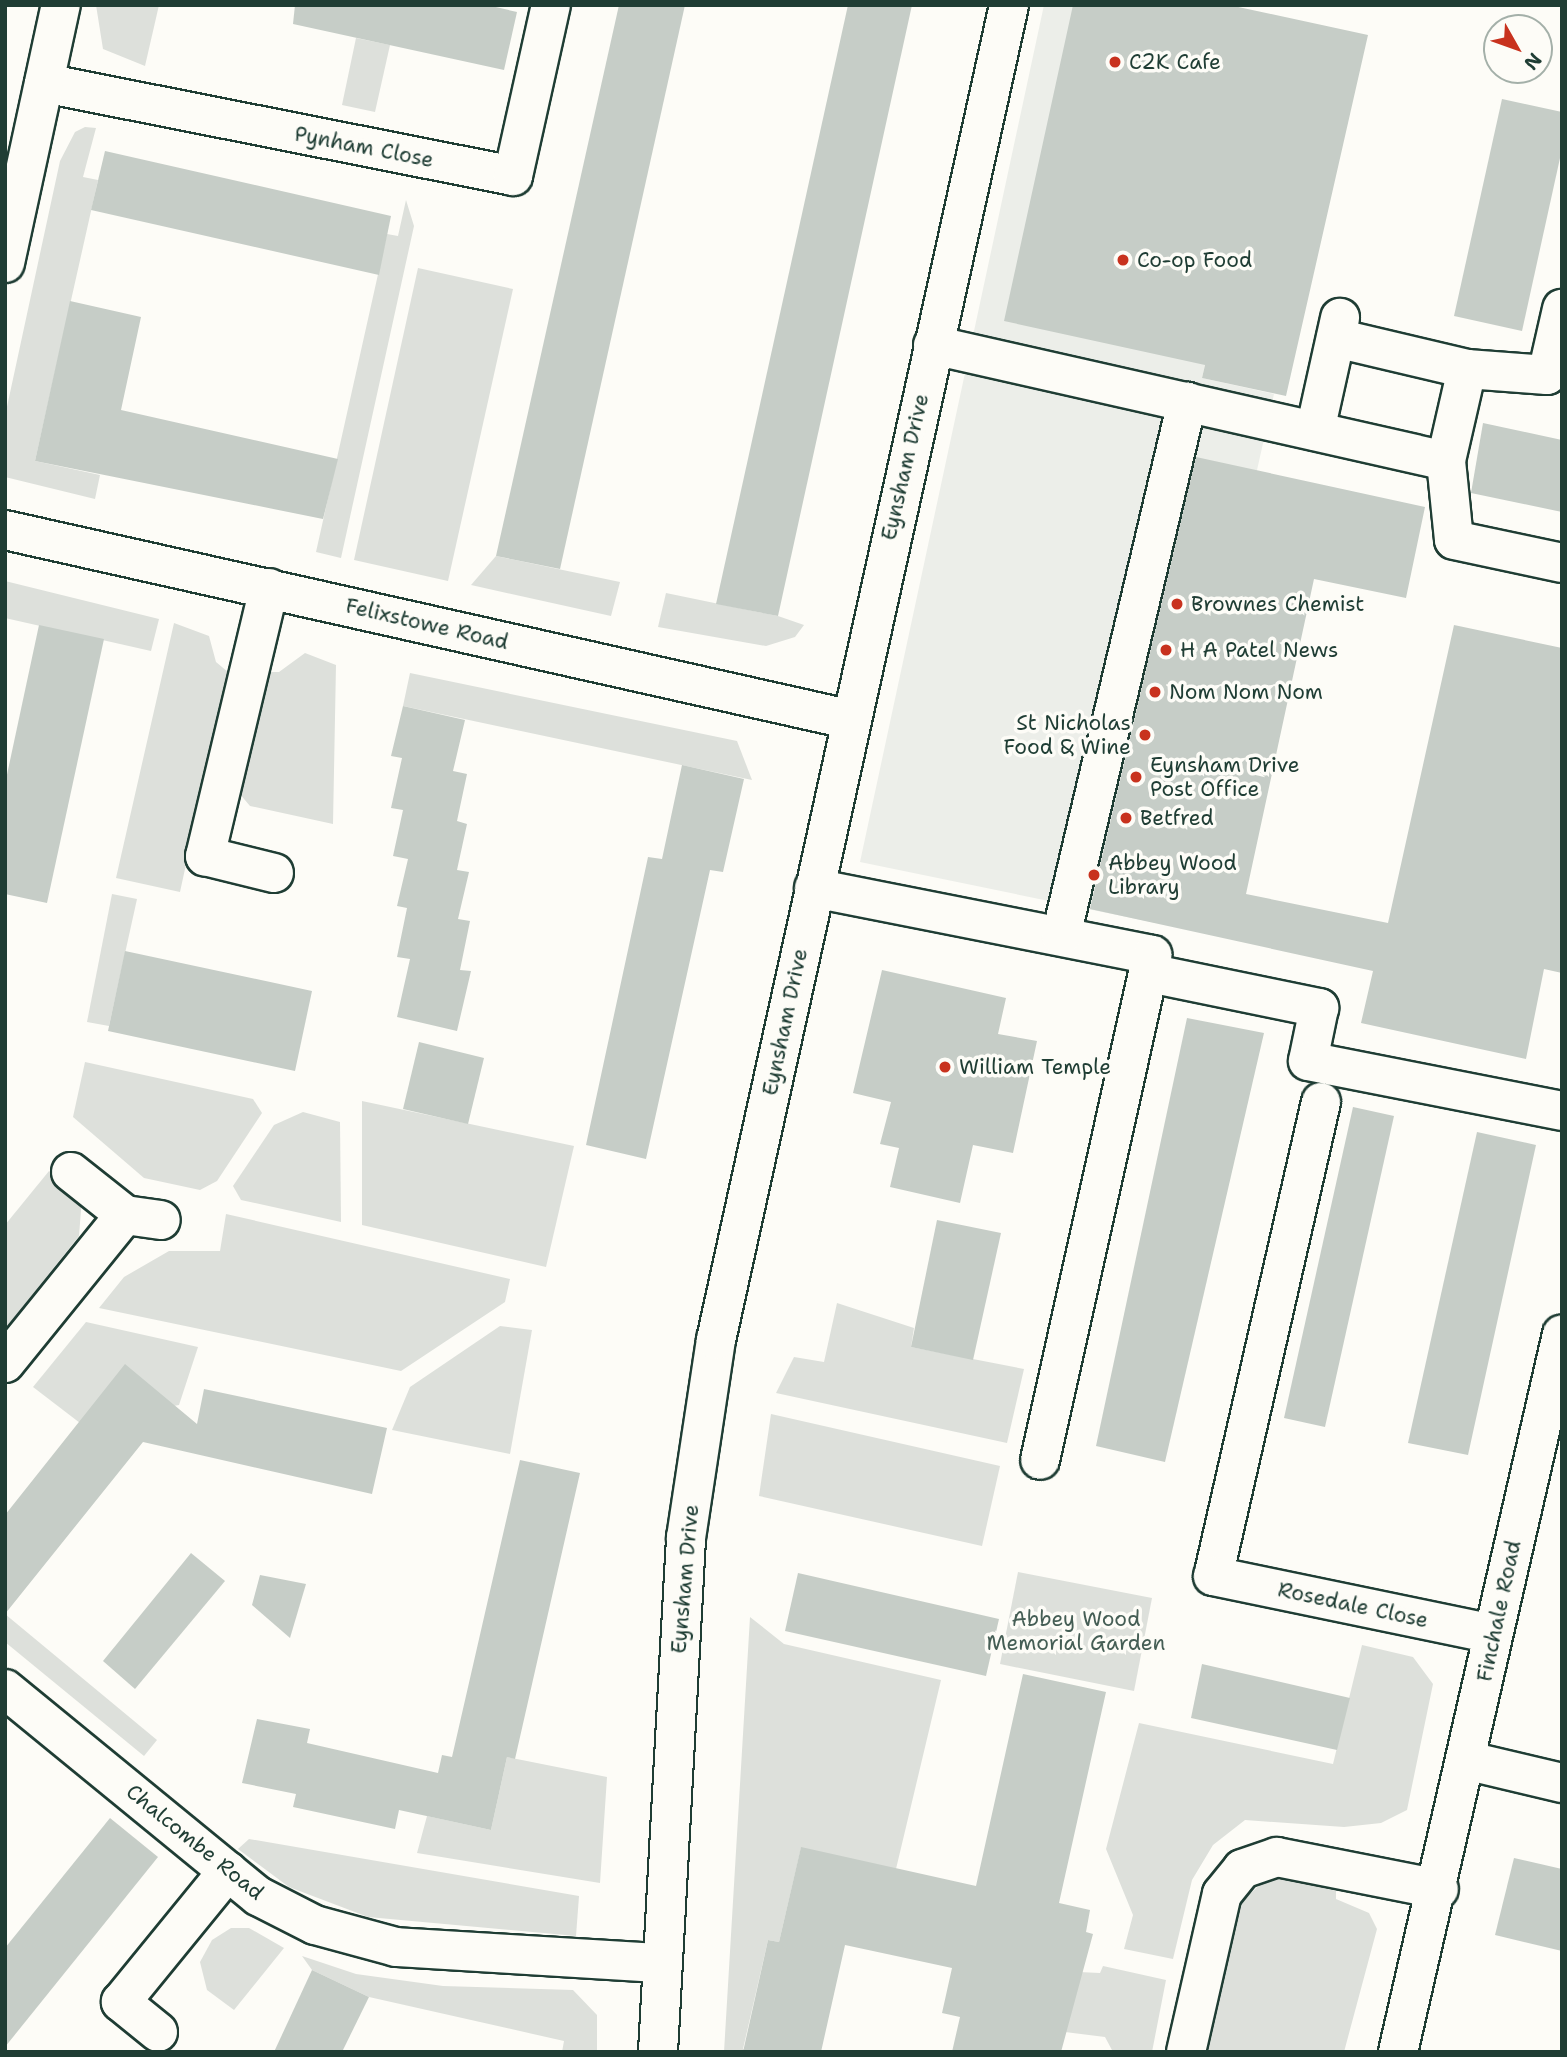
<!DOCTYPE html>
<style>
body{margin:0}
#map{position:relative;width:1567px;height:2057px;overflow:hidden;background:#fdfcf7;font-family:"Shantell Sans",sans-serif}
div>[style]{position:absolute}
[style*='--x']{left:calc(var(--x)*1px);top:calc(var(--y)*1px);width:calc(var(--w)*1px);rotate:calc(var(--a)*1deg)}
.built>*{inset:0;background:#eceee9}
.green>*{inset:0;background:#dde0db}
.building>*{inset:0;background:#c6cdc7}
.roads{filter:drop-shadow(2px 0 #1f3d34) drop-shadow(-2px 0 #1f3d34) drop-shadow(0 2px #1f3d34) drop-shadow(0 -2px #1f3d34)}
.street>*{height:38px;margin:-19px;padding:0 19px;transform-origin:19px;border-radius:19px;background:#fdfcf7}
.secondary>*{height:38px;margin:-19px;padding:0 19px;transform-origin:19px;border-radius:19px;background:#fdfcf7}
.dots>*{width:19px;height:19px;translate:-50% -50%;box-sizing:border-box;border:4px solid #fdfcf7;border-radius:50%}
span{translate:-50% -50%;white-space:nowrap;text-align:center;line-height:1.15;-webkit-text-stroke:7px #fdfcf7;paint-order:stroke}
.poi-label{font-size:21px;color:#1f3d34}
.left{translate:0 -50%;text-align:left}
.right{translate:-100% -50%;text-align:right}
.street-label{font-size:21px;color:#1f3d34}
.park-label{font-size:21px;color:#455e55}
.frame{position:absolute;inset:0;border:7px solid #1f3d34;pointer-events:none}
.north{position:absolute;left:1483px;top:14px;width:70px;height:70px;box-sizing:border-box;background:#fdfcf7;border:2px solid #a4b0a9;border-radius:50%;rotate:130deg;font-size:19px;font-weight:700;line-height:28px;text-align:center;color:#1f3d34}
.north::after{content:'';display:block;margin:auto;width:24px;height:32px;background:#c8321e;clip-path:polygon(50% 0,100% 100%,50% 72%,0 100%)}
</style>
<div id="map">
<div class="built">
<div style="clip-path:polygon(1044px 5px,1223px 5px,1251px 156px,1202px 378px,1274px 394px,1156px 923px,860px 862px)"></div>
</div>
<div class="green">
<div style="clip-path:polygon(96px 5px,159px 5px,145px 66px,103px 49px)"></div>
<div style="clip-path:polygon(356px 38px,390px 45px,375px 112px,342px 105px)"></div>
<div style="clip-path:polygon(85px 127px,96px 128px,83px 177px,98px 180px,35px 461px,100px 475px,95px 499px,5px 477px,5px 416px,60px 161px,75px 132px)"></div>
<div style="clip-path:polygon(406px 200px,414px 226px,341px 558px,316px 552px,387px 234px,398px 236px)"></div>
<div style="clip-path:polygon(418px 268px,513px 289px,448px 581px,354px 560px)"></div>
<div style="clip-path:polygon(496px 556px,620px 582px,611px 616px,471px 585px)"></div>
<div style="clip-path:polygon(5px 581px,159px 619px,151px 651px,5px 618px)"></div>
<div style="clip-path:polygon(666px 593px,778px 616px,804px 625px,795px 637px,766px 646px,658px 627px)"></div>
<div style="clip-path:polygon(174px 623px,209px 636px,216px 662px,228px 672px,180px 892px,116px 878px)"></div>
<div style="clip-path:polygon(305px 653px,336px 665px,333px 824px,250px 806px,239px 793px,269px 672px,279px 672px)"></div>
<div style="clip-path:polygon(410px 673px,737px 741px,752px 780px,403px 706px)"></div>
<div style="clip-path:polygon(112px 894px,137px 899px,109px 1026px,87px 1022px)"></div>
<div style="clip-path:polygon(85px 1062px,253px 1099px,262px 1113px,217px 1181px,200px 1190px,144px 1178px,73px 1117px)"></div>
<div style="clip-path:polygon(362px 1101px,574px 1146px,546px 1267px,362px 1225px)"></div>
<div style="clip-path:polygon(303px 1112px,340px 1122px,341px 1222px,241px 1200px,233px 1186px,274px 1125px)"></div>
<div style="clip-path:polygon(49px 1171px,82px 1197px,79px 1236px,5px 1329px,5px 1225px)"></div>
<div style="clip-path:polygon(226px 1214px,510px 1279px,505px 1302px,401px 1371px,99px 1308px,124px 1277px,169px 1251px,220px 1251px)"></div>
<div style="clip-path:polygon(837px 1303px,914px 1328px,911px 1347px,1024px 1369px,1007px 1443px,776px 1393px,794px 1357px,824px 1362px)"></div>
<div style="clip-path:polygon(86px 1322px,198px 1347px,179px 1405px,80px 1423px,33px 1387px)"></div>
<div style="clip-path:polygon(500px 1326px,532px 1330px,510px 1454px,392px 1430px,410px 1387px)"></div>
<div style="clip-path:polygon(771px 1414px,1000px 1466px,982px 1546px,759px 1496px)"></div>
<div style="clip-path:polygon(1018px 1572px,1152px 1598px,1134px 1691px,1000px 1664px)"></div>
<div style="clip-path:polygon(5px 1614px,157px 1740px,144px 1756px,5px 1642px)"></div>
<div style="clip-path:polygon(750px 1617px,784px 1644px,941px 1680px,896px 1869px,801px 1848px,779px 1942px,768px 1940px,743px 2049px,753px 2052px,724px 2052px)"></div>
<div style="clip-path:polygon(1362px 1645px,1413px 1657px,1433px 1684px,1407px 1810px,1381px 1823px,1344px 1827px,1245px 1820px,1213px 1845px,1192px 1880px,1173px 1959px,1124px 1949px,1133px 1915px,1106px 1849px,1139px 1723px,1333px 1764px)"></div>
<div style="clip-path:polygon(507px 1757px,607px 1777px,600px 1883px,417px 1853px,427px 1816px,491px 1830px)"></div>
<div style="clip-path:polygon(249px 1839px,579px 1896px,576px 1936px,368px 1917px,289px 1887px,238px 1849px)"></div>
<div style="clip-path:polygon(1282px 1878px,1336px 1891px,1336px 1899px,1369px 1913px,1377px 1929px,1344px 2052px,1207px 2052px,1240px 1903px,1264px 1881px)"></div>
<div style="clip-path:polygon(231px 1928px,249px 1928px,284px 1948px,234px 2010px,207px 1990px,200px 1962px,212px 1940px)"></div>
<div style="clip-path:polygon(302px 1956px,356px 1974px,443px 1986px,573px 1990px,597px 2015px,597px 2052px,562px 2052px,564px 2041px,369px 1997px,312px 1970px)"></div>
<div style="clip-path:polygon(1103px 1966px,1166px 1980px,1152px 2052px,1113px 2052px,1105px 2037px,1065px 2032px,1079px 1972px,1100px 1973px)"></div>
</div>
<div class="building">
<div style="clip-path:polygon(295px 5px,487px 5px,517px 12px,504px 70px,293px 24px)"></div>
<div style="clip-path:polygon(619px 5px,685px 5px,560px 569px,496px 556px)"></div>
<div style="clip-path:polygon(848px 5px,912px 5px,778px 616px,716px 604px)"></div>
<div style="clip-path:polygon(1073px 5px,1229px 5px,1368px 35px,1286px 396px,1202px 378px,1205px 365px,1004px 321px)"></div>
<div style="clip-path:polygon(1502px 99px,1562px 112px,1562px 149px,1522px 331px,1454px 316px)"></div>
<div style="clip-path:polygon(105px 151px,391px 216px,379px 275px,91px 210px)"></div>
<div style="clip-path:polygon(70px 301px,141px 317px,121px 410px,338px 459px,323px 519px,35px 461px)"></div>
<div style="clip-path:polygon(1483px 423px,1562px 440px,1562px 512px,1471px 493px)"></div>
<div style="clip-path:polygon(1196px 457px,1425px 507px,1406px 598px,1314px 579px,1246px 894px,1388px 923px,1454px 625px,1562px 648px,1562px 973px,1544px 969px,1526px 1059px,1361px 1023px,1373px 971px,1090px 909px)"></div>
<div style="clip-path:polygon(39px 625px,104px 639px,47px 903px,5px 894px,5px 784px)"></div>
<div style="clip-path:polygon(403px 706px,465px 720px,453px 771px,467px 774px,457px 821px,467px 824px,457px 870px,469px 872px,458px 919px,470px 921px,460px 970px,471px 971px,457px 1031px,397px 1017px,410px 959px,397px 957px,407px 908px,397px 906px,408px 859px,393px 856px,403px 810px,391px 808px,402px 758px,391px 756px)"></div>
<div style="clip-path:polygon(682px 765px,744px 779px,723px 872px,710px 870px,646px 1159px,586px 1145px,648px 857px,662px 859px)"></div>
<div style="clip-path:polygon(125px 951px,312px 991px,295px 1071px,108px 1031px)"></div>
<div style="clip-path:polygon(882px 970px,1006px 998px,998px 1034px,1037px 1041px,1013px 1153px,973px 1145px,960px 1203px,890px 1187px,899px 1148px,880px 1144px,891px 1102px,853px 1093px)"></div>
<div style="clip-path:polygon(1187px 1018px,1264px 1033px,1165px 1462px,1096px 1446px)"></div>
<div style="clip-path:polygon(419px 1042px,484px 1058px,468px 1124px,403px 1109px)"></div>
<div style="clip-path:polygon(1353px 1107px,1394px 1116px,1325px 1427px,1284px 1418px)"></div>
<div style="clip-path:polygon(1477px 1132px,1536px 1145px,1468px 1455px,1408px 1443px)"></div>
<div style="clip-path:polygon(937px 1220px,1001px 1233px,973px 1360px,911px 1347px)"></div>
<div style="clip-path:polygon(125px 1364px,197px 1424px,204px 1389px,387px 1428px,372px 1494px,143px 1442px,5px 1614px,5px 1515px)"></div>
<div style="clip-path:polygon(520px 1460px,580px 1473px,515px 1759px,507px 1757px,491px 1830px,399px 1810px,395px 1829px,293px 1807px,296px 1794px,242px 1783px,257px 1719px,310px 1729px,307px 1743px,438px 1773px,442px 1755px,452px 1757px)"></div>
<div style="clip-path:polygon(191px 1553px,225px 1581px,135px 1689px,103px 1661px)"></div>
<div style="clip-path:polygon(798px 1573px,999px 1619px,986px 1676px,785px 1631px)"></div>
<div style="clip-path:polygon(260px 1575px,306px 1584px,290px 1638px,252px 1605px)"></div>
<div style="clip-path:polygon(1202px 1664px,1350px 1698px,1337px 1750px,1191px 1718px)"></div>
<div style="clip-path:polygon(1023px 1674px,1106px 1692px,1059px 1903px,1090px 1910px,1086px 1932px,1093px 1934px,1061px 2052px,952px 2052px,960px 2017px,942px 2013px,952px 1968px,845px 1945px,821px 2052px,743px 2052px,768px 1940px,779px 1942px,801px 1847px,976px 1886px)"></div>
<div style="clip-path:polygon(110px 1818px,158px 1857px,5px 2047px,5px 1948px)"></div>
<div style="clip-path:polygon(1514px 1858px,1562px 1869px,1562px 1951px,1495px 1935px)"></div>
<div style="clip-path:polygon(312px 1970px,369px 1997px,342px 2052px,274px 2052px)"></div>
</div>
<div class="roads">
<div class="street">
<div style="--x:44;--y:83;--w:478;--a:11.2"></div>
<div style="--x:513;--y:176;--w:175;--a:-77.5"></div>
<div style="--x:5;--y:263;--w:264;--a:-77.8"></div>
<div style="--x:1336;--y:338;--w:135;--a:13.3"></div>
<div style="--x:1467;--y:369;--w:80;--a:4.3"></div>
<div style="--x:1547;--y:375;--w:68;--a:-77.2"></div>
<div style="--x:933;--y:345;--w:526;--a:12.74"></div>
<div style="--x:1467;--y:369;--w:94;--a:102.9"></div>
<div style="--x:1446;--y:461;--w:79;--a:84.2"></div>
<div style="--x:1454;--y:540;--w:110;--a:12"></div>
<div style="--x:1315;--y:431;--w:116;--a:-77.5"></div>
<div style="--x:5;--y:530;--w:864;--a:12.64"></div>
<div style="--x:269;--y:588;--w:276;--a:103.4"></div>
<div style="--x:205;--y:856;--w:71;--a:13.8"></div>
<div style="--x:814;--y:888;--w:345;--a:11.2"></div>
<div style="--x:1152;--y:955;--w:517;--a:102.5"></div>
<div style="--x:1061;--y:936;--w:549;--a:-76.72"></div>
<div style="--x:1149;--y:973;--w:174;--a:11.6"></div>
<div style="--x:1319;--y:1008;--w:54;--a:101.7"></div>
<div style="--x:1308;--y:1061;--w:259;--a:11.1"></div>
<div style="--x:1321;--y:1102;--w:486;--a:102.8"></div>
<div style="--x:1213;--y:1576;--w:285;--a:11.7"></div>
<div style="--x:71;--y:1172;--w:69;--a:38.5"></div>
<div style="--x:5;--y:1363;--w:191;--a:-51"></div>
<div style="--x:125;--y:1215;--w:36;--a:8"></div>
<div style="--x:5;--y:1689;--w:327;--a:39.3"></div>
<div style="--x:258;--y:1896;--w:64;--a:27"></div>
<div style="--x:315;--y:1925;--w:84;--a:15.2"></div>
<div style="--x:396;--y:1947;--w:264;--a:3.5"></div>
<div style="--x:1469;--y:1761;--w:96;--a:13.3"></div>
<div style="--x:158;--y:2032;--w:48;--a:-141"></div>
<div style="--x:121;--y:2002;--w:169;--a:-50.8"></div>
<div style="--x:1186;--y:2052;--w:162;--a:-77.2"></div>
<div style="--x:1222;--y:1894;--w:32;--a:-51"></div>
<div style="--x:1242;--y:1869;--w:37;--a:-19"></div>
<div style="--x:1277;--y:1857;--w:165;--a:11.2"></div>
<div style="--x:1398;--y:2052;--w:736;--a:-77.13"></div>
</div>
<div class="secondary">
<div style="--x:658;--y:2052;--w:515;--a:-86.88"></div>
<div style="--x:686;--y:1538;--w:200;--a:-81.4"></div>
<div style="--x:716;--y:1340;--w:1367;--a:-77.62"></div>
</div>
</div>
<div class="dots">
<div style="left:1115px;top:62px;background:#c8321e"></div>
<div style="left:1123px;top:260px;background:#c8321e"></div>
<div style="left:1177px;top:604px;background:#c8321e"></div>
<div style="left:1166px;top:650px;background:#c8321e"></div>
<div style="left:1155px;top:692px;background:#c8321e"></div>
<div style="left:1145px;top:735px;background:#c8321e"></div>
<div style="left:1136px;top:777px;background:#c8321e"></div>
<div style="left:1126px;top:818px;background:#c8321e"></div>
<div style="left:1094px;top:875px;background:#c8321e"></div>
<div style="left:945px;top:1067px;background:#c8321e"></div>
</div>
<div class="poi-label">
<span class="left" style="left:1129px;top:62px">C2K Cafe</span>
<span class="left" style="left:1137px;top:260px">Co-op Food</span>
<span class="left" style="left:1191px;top:604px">Brownes Chemist</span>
<span class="left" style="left:1180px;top:650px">H A Patel News</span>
<span class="left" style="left:1169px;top:692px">Nom Nom Nom</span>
<span class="right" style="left:1131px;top:735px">St Nicholas<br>Food &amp; Wine</span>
<span class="left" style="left:1150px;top:777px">Eynsham Drive<br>Post Office</span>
<span class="left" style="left:1140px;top:818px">Betfred</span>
<span class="left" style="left:1108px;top:875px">Abbey Wood<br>Library</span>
<span class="left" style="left:959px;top:1067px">William Temple</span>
</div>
<div class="street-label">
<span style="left:364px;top:147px;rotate:11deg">Pynham Close</span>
<span style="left:905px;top:467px;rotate:-77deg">Eynsham Drive</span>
<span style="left:427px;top:624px;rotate:13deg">Felixstowe Road</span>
<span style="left:785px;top:1022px;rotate:-78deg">Eynsham Drive</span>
<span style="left:685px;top:1579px;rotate:-85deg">Eynsham Drive</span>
<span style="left:1353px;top:1605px;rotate:12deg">Rosedale Close</span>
<span style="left:1499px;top:1611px;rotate:-78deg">Finchale Road</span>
<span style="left:195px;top:1842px;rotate:39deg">Chalcombe Road</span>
</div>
<div class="park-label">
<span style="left:1076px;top:1631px">Abbey Wood<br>Memorial Garden</span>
</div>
<div class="frame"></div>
<div class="north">N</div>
</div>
